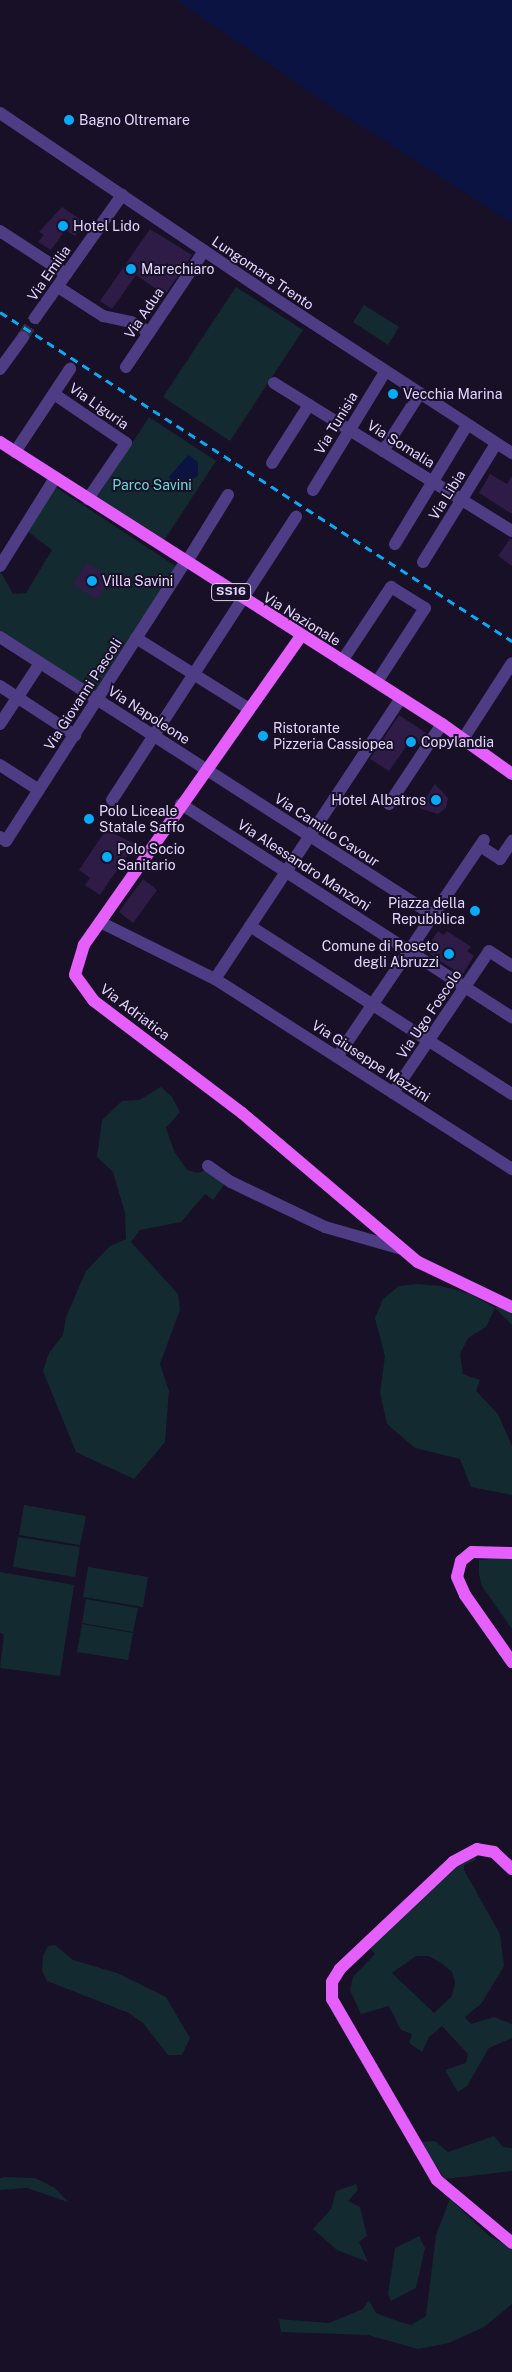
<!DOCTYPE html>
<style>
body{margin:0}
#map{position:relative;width:512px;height:2372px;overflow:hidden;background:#181026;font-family:"Public Sans",sans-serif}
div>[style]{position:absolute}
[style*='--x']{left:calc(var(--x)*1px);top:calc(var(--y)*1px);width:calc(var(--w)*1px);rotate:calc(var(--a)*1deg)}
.green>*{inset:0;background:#132a30}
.water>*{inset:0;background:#0b1343}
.building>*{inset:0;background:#2e1c46}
.minor-tunnel>*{height:12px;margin-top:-6px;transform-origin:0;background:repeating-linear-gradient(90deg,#362e46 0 12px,transparent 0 18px)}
.minor>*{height:12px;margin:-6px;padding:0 6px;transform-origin:6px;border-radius:6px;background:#4e3c84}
.major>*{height:12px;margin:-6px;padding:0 6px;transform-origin:6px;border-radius:6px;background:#e45ffb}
.rail>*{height:3px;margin-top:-1.5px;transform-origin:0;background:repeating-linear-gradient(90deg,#06abf9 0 8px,transparent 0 14px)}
.dots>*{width:14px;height:14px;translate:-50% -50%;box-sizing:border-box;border:2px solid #181026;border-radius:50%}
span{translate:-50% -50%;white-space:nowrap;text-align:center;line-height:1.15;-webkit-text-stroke:4px #181026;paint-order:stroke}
.shield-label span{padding:1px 4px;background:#181026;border:1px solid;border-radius:4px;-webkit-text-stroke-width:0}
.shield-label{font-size:12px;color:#e3d5fe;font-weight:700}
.poi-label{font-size:14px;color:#e3d5fe}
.left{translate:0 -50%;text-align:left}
.right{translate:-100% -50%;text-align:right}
.street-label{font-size:14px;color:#e3d5fe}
.park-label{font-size:14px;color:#62ddda}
</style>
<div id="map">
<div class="green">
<div style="clip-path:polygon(236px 287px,303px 330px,230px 441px,163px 397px)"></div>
<div style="clip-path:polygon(364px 305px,399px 327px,388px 345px,353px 322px)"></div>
<div style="clip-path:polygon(149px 417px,216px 461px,163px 542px,96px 499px)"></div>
<div style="clip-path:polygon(54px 486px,177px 567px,97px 697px,0 634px,0 571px,13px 594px,26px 593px,52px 550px,27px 531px)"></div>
<div style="clip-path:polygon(161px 1087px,172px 1097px,180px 1112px,166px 1128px,174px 1151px,187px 1170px,197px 1173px,210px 1169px,226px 1182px,213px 1200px,205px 1194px,181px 1222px,140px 1230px,131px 1242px,178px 1294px,180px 1310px,160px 1364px,169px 1391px,165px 1442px,134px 1479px,76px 1452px,43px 1371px,49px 1353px,63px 1335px,66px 1317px,86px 1271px,110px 1246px,126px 1239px,125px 1213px,113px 1172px,97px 1157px,102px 1120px,122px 1101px,139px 1100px)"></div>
<div style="clip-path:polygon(416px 1284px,441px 1286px,471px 1294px,495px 1308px,499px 1302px,512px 1309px,512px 1325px,495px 1308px,486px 1327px,468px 1338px,460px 1354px,463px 1374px,480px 1380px,476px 1391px,498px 1414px,512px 1446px,512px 1495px,471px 1487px,460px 1459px,415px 1448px,387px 1424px,380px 1393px,385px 1356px,375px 1318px,383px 1299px,399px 1286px)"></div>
<div style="clip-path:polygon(24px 1505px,86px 1516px,80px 1545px,19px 1535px)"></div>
<div style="clip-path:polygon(18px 1537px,80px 1547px,75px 1577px,13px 1567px)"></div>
<div style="clip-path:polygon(507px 1557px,512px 1559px,512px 1629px,482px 1586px,479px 1574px,479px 1560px)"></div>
<div style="clip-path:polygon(88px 1567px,148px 1577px,143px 1607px,83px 1597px)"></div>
<div style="clip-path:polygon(0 1572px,74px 1585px,60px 1676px,0 1668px,4px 1634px,0 1633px)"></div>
<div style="clip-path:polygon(86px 1599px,138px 1608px,133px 1632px,82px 1623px)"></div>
<div style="clip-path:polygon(82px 1624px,133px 1633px,128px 1660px,77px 1652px)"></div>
<div style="clip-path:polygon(evenodd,472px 1853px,476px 1860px,464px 1865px,464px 1870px,500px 1934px,504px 1966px,481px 2004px,465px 2017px,471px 2024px,494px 2017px,512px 2024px,512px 2038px,489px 2048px,467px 2086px,458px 2092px,445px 2070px,466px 2063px,468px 2054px,442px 2026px,429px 2037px,422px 2052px,409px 2043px,412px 2034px,401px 2030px,389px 2006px,361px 2014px,350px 1990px,353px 1977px,375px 1954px,368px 1946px,472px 1853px,416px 1956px,429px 1956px,440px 1962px,452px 1972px,455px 1982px,452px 1996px,434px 2013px,392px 1973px,416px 1956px)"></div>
<div style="clip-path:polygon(55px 1945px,73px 1960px,117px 1973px,166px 1997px,190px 2038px,182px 2055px,168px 2055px,143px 2023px,129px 2013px,47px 1981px,42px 1971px,43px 1956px,48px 1946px)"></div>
<div style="clip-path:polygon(494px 2136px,503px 2147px,512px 2148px,512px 2171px,445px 2179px,420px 2142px,435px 2141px,448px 2152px)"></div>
<div style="clip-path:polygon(5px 2177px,35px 2178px,55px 2188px,68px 2202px,27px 2188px,0 2190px,0 2178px)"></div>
<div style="clip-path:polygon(356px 2184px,358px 2190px,348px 2201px,360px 2207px,367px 2236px,359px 2242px,368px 2262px,337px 2250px,313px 2229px,331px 2209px,336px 2191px)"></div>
<div style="clip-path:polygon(450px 2199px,488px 2235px,512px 2249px,512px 2304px,484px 2327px,449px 2343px,418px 2349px,368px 2335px,281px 2332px,279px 2319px,329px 2323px,363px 2309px,369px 2300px,376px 2313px,400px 2322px,411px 2325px,426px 2316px,436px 2235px)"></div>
<div style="clip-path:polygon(419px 2236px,425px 2248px,416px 2288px,391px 2301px,388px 2294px,395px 2248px)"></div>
</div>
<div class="water">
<div style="clip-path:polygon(176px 0,512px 0,512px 223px,333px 108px)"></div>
<div style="clip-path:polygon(188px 455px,198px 462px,198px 476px,181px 485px,179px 481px,173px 483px,169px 477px)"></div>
</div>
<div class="building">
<div style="clip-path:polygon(62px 207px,84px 222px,75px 236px,65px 230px,51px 250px,38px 242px,44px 235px,39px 232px)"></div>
<div style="clip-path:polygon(150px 229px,192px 255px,165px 295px,136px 275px,112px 309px,100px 301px)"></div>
<div style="clip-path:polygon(490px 474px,507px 484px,512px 476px,512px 514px,479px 493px)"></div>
<div style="clip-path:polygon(510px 539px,512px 539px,512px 566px,498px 556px)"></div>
<div style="clip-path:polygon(87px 563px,111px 578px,97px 600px,73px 584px)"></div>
<div style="clip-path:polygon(399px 715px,426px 733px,415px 749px,408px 744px,389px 771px,370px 759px)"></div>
<div style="clip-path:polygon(435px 784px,448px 798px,446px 808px,438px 814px,419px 808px)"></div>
<div style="clip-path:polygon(106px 830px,135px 844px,100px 895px,85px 885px,90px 878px,79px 870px)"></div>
<div style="clip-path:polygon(143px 879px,157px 890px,133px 923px,119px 912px)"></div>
<div style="clip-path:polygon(438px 931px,444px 935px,447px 931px,471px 947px,467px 951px,474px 956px,462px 975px,425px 951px)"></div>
</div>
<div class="minor-tunnel">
<div style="--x:23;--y:337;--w:22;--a:-58"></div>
</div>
<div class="minor">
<div style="--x:0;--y:113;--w:327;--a:34"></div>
<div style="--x:271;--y:296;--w:288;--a:33.1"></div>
<div style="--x:0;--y:231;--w:79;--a:33.1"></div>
<div style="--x:58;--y:287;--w:54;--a:32.8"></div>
<div style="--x:103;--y:316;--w:29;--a:12"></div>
<div style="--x:131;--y:322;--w:21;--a:29"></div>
<div style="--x:35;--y:318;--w:151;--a:-54.7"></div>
<div style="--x:126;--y:367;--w:140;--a:-56.1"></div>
<div style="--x:0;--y:369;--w:39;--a:-54"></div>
<div style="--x:274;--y:383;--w:280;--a:31.9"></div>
<div style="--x:54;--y:394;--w:87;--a:34.2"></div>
<div style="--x:126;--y:443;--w:68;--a:124.2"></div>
<div style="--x:383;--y:451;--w:67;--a:-57.3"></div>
<div style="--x:15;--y:452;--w:100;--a:-56.5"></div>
<div style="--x:272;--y:463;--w:69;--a:-57.5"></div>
<div style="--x:313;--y:490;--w:138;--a:-58.6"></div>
<div style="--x:395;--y:544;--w:139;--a:-58.8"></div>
<div style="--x:423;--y:562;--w:139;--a:-58.3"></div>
<div style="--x:186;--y:563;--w:80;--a:-58.3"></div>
<div style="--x:0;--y:566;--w:104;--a:-58"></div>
<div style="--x:0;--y:637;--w:515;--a:32.7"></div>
<div style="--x:136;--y:638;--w:133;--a:32.1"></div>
<div style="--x:342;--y:661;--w:89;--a:-56.5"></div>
<div style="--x:391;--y:587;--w:40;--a:32"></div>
<div style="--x:425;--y:608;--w:88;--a:123"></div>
<div style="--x:0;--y:686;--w:90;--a:33.2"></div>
<div style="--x:0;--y:724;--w:73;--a:-56.7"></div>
<div style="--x:463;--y:739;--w:90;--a:-57.2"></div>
<div style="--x:0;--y:765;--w:46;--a:32.7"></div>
<div style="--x:112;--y:800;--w:338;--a:-57"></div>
<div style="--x:181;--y:804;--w:394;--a:32.8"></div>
<div style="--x:389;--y:804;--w:96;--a:-56.5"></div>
<div style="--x:0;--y:837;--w:7;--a:34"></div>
<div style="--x:6;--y:841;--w:331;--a:-57.3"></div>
<div style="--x:480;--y:846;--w:24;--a:33"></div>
<div style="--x:500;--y:859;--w:22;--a:-56"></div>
<div style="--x:100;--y:922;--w:128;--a:26.4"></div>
<div style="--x:215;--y:979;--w:353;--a:32.6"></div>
<div style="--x:250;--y:926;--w:311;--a:32.7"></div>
<div style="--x:215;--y:979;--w:337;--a:-56.5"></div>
<div style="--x:337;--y:1057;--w:262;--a:-55.9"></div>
<div style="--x:393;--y:1093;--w:171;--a:-55.9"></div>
<div style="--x:489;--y:951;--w:27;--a:33"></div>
<div style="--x:208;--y:1166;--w:28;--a:35"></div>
<div style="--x:231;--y:1182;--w:104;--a:25.6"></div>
<div style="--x:325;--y:1227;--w:80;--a:15.9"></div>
</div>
<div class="major">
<div style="--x:0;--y:442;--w:524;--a:32.54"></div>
<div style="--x:442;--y:724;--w:86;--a:35.5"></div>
<div style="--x:301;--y:636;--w:378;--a:125.1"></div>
<div style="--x:84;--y:945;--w:31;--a:107"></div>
<div style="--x:75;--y:975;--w:32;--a:54"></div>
<div style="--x:94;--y:1001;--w:186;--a:37.1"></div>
<div style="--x:242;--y:1113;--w:231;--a:40.3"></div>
<div style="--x:418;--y:1262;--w:104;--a:25.6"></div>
<div style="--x:512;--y:1553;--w:40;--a:-178.6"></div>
<div style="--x:472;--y:1552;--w:14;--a:141"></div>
<div style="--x:461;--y:1561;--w:16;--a:104"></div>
<div style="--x:457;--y:1577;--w:20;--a:66"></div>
<div style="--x:465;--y:1595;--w:82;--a:55"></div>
<div style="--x:512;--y:1869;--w:25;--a:-137"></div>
<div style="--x:494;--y:1852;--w:17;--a:-170"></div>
<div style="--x:477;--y:1849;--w:27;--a:152"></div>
<div style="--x:453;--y:1862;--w:156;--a:136.6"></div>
<div style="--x:340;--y:1969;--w:15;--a:122"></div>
<div style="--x:332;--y:1982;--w:17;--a:90"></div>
<div style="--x:332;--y:1999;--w:209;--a:59.9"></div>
<div style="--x:437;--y:2180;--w:98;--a:40"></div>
</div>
<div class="rail">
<div style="--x:0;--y:312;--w:609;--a:32.72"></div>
</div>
<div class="dots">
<div style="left:69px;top:120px;background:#06abf9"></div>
<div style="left:63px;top:226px;background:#06abf9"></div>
<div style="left:131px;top:269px;background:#06abf9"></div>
<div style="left:393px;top:394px;background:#06abf9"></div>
<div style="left:92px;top:581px;background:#06abf9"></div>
<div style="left:263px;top:736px;background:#06abf9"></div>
<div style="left:411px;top:742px;background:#06abf9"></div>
<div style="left:436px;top:800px;background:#06abf9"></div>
<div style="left:89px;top:819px;background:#06abf9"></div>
<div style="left:107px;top:857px;background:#06abf9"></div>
<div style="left:475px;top:911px;background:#06abf9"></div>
<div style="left:449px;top:954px;background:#06abf9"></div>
</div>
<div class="shield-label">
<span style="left:231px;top:592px">SS16</span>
</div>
<div class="poi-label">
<span class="left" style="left:79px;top:120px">Bagno Oltremare</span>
<span class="left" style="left:73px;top:226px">Hotel Lido</span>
<span class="left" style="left:141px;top:269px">Marechiaro</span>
<span class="left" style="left:403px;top:394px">Vecchia Marina</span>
<span class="left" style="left:102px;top:581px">Villa Savini</span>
<span class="left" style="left:273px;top:736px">Ristorante<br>Pizzeria Cassiopea</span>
<span class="left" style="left:421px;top:742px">Copylandia</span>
<span class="right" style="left:426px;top:800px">Hotel Albatros</span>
<span class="left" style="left:99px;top:819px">Polo Liceale<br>Statale Saffo</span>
<span class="left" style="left:117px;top:857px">Polo Socio<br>Sanitario</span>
<span class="right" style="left:465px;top:911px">Piazza della<br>Repubblica</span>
<span class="right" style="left:439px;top:954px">Comune di Roseto<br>degli Abruzzi</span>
</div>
<div class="street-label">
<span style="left:49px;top:273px;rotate:-55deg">Via Emilia</span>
<span style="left:263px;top:273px;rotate:34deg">Lungomare Trento</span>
<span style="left:144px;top:313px;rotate:-56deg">Via Adua</span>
<span style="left:99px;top:406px;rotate:35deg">Via Liguria</span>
<span style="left:336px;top:423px;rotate:-59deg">Via Tunisia</span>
<span style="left:401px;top:444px;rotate:32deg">Via Somalia</span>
<span style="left:447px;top:495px;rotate:-58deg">Via Libia</span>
<span style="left:302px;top:619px;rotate:32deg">Via Nazionale</span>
<span style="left:83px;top:694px;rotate:-57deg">Via Giovanni Pascoli</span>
<span style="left:149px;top:715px;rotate:33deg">Via Napoleone</span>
<span style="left:327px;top:830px;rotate:33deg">Via Camillo Cavour</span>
<span style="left:304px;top:865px;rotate:33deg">Via Alessandro Manzoni</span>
<span style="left:135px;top:1012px;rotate:37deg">Via Adriatica</span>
<span style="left:429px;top:1014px;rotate:-56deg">Via Ugo Foscolo</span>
<span style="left:371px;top:1061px;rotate:33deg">Via Giuseppe Mazzini</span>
</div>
<div class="park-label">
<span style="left:152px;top:485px">Parco Savini</span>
</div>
</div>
